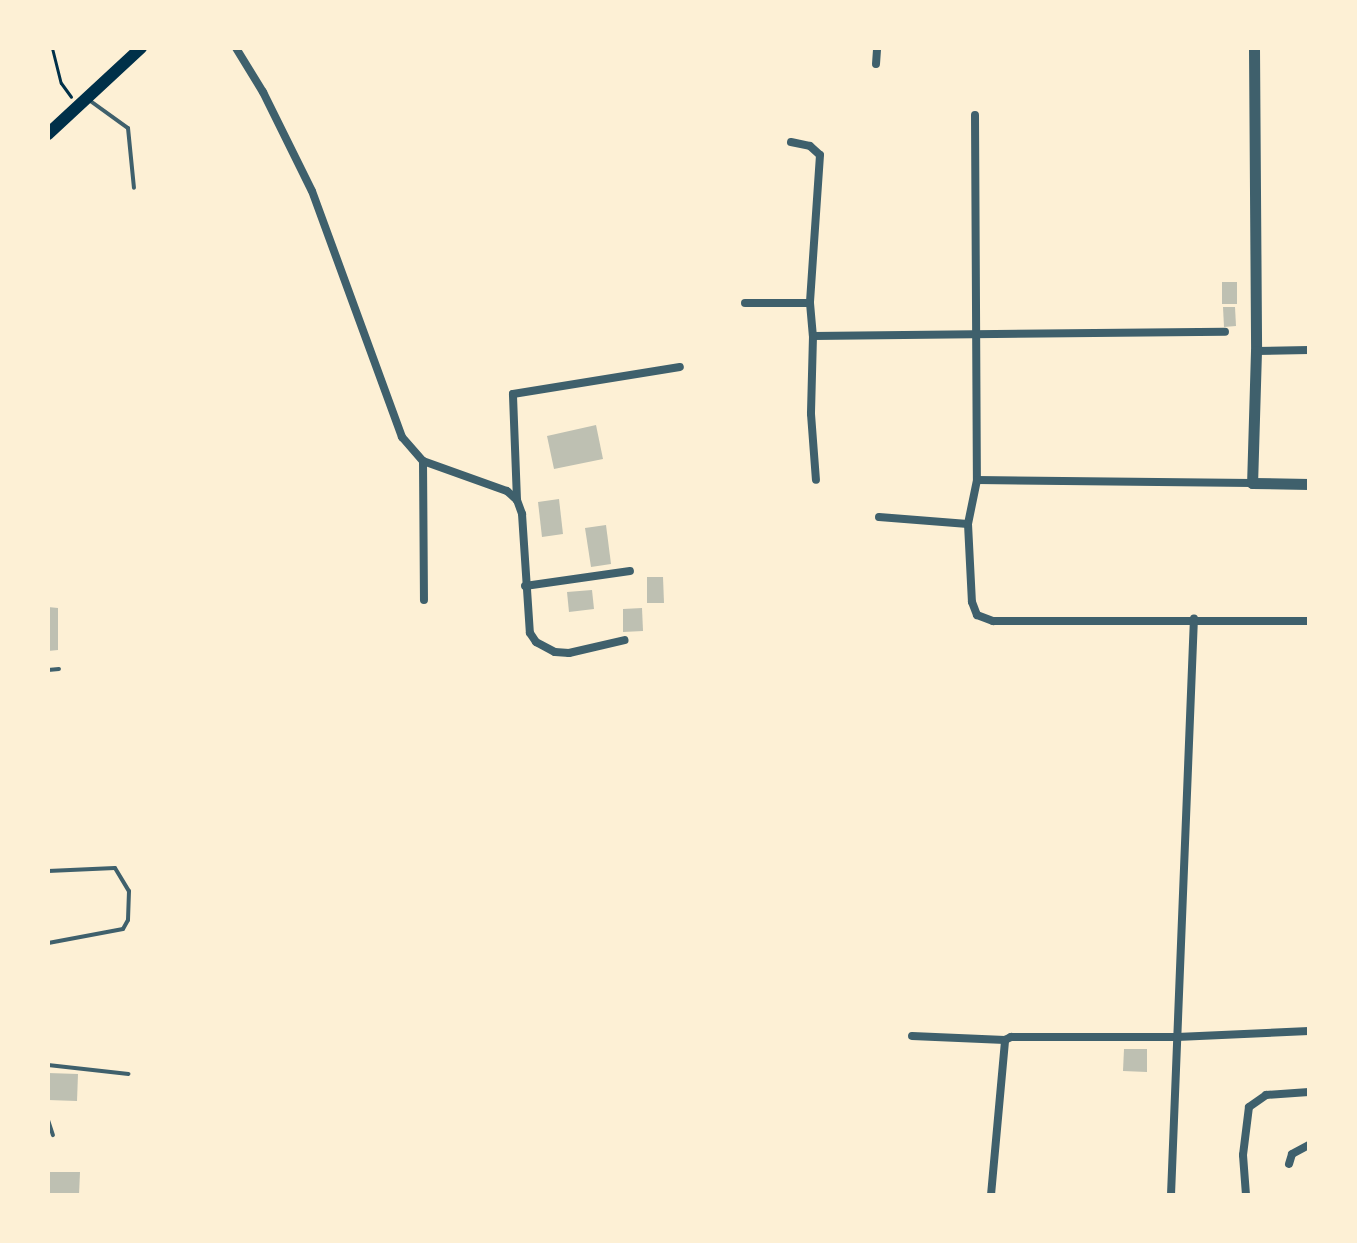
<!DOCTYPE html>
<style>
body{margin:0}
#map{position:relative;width:1357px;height:1243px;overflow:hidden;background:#fdf0d5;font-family:"Exo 2",sans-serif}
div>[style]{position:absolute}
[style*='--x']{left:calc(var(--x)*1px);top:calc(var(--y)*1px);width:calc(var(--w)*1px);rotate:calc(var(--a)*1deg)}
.building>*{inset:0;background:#bec0b2}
.path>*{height:3px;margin:-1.5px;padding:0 1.5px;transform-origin:1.5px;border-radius:1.5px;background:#003049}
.service>*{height:4px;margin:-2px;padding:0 2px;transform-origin:2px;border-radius:2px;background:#3f606c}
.minor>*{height:8px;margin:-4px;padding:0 4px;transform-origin:4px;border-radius:4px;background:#3f606c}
.tertiary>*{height:11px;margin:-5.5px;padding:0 5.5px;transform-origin:5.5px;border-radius:5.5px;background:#3f606c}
.secondary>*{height:12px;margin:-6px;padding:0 6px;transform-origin:6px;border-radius:6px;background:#003049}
span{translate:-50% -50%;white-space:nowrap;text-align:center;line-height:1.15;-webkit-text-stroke:6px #fdf0d5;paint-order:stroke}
.frame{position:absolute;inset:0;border:50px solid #fdf0d5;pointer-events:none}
</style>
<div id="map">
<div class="building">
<div style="clip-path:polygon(1222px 282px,1237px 282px,1237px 304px,1222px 304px)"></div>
<div style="clip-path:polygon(1223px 307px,1235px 307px,1236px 326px,1224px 327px)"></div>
<div style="clip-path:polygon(596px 425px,603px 459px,554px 469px,547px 436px)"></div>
<div style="clip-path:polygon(559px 499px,563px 534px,542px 537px,538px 502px)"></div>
<div style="clip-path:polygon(606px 525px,611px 564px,591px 567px,585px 528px)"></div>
<div style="clip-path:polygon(647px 577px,663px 577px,664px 603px,647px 603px)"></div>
<div style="clip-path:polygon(592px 590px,594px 609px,569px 612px,567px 592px)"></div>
<div style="clip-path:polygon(48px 607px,58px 608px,58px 650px,48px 651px)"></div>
<div style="clip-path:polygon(642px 608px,643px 631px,623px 632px,623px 609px)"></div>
<div style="clip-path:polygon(1124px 1049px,1147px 1049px,1147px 1072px,1123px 1071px)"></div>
<div style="clip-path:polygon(48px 1073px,78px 1074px,77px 1101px,48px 1100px)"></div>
<div style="clip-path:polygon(48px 1172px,80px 1172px,79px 1195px,48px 1195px)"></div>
</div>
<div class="path">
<div style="--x:52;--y:48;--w:36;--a:76"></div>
<div style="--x:61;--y:83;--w:17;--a:54"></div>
</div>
<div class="service">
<div style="--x:89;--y:100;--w:48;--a:35.7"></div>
<div style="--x:128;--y:128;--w:60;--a:84.3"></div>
<div style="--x:48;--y:670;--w:11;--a:-5"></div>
<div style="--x:48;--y:871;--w:67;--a:-2.6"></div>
<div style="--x:115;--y:868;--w:27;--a:59"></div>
<div style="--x:129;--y:891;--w:29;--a:92"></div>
<div style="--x:128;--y:920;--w:10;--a:119"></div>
<div style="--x:123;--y:929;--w:76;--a:169.4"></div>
<div style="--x:48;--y:1065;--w:81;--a:6.3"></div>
<div style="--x:48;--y:1120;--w:16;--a:72"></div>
</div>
<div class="minor">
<div style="--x:236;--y:48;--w:52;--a:58.5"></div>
<div style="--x:263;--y:92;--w:110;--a:63.7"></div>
<div style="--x:312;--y:191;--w:262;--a:69.9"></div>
<div style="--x:402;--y:437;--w:32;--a:49"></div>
<div style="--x:423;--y:461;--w:89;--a:19.7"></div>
<div style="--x:507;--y:491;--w:13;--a:42"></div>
<div style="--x:517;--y:500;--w:15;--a:70"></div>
<div style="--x:522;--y:514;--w:119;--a:86.2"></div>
<div style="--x:530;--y:633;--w:11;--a:56"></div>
<div style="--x:536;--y:642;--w:21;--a:28"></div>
<div style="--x:555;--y:652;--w:14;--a:4"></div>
<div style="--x:569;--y:653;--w:57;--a:-13.1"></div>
<div style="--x:876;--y:64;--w:16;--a:-86"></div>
<div style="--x:975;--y:115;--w:365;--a:89.7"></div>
<div style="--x:977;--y:480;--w:45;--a:101.6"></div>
<div style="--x:968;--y:524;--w:78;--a:87.1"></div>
<div style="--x:972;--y:602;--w:14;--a:69"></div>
<div style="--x:977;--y:615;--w:17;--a:21"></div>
<div style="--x:993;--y:621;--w:316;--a:0"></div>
<div style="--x:791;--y:142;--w:19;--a:12"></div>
<div style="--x:810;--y:146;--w:13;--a:42"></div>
<div style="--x:820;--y:155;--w:148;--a:93.9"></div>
<div style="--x:810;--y:303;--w:33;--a:85"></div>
<div style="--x:813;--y:336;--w:412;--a:-0.6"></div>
<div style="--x:745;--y:303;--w:65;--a:0"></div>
<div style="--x:813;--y:336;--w:78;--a:91.5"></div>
<div style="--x:811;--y:414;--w:66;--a:85.7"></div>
<div style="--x:1256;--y:351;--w:53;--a:-1.1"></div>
<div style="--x:423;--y:461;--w:139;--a:89.6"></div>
<div style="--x:977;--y:480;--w:275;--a:0.6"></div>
<div style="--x:517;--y:500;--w:106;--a:-92.2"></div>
<div style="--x:513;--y:394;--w:169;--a:-9.2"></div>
<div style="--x:879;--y:517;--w:89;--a:4.5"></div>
<div style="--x:525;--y:586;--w:106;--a:-8.1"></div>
<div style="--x:912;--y:1036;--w:93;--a:2.5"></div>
<div style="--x:1289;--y:1164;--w:10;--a:-73"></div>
<div style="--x:1292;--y:1154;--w:19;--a:-28"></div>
<div style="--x:991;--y:1195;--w:156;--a:-84.8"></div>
<div style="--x:1005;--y:1040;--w:7;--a:-27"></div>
<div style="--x:1011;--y:1037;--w:166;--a:0"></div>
<div style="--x:1177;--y:1037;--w:132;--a:-2.6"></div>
<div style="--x:1171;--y:1195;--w:577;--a:-87.72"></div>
<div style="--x:1246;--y:1195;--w:40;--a:-94.3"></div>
<div style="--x:1243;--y:1155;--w:48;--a:-82.9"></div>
<div style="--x:1249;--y:1107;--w:21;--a:-35"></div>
<div style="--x:1266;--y:1095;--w:43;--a:-4"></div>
</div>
<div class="tertiary">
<div style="--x:1254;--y:48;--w:303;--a:89.6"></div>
<div style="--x:1256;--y:351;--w:132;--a:91.7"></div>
<div style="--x:1252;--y:483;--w:57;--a:1"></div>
</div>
<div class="secondary">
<div style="--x:48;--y:134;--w:127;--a:-42.8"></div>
</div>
<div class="frame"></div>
</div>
